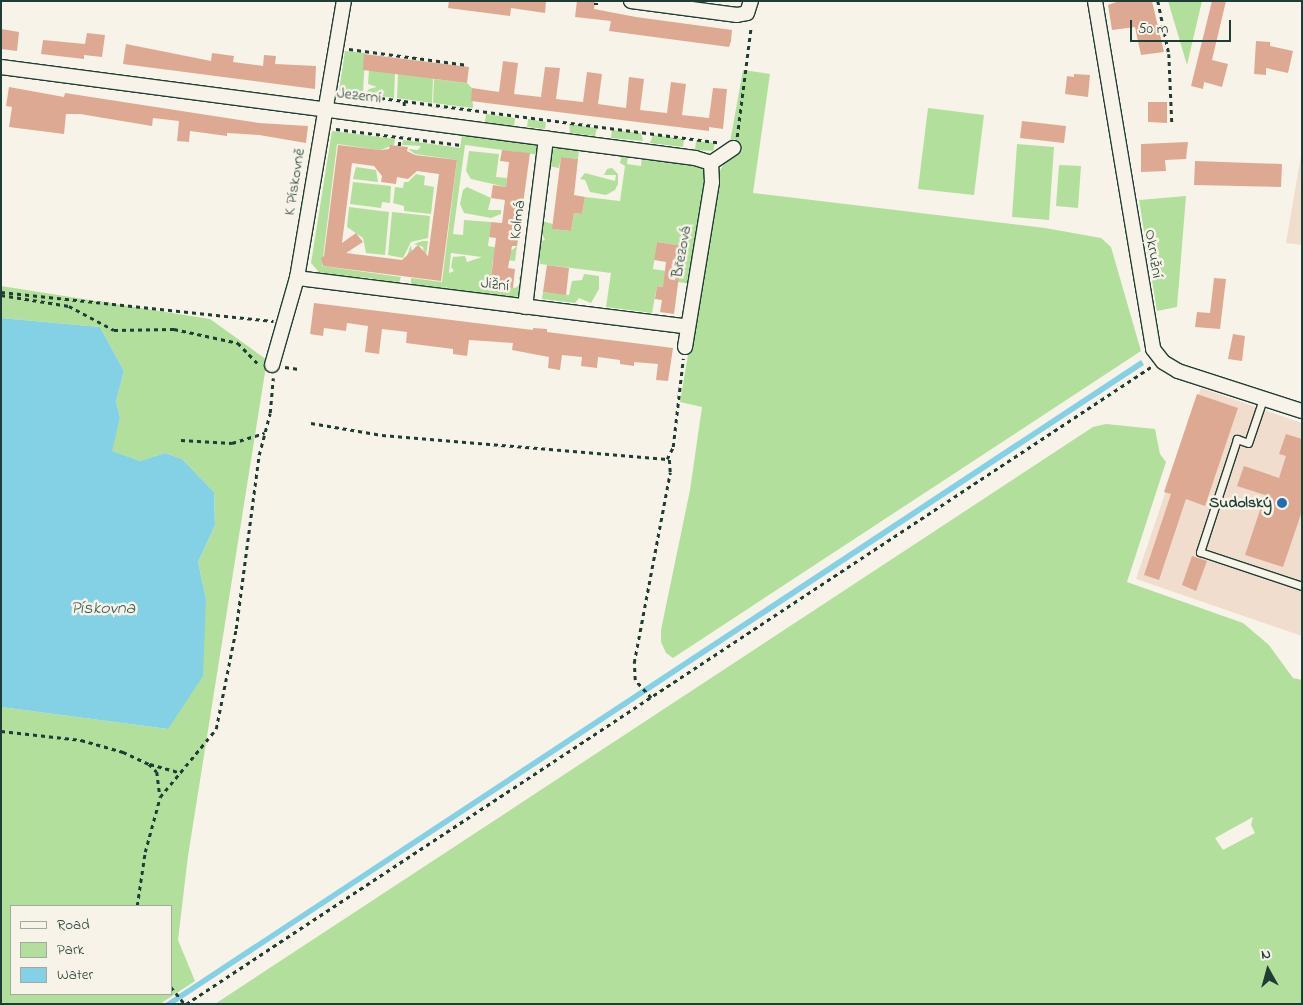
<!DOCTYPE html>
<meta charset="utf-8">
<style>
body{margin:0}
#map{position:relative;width:1303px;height:1005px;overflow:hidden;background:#f7f3e8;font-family:"Indie Flower",sans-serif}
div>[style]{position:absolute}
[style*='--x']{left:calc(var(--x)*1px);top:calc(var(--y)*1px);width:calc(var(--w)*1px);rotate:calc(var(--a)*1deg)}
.built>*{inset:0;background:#f0ddce}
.green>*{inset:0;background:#b3df9d}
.water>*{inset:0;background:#84d0e4}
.building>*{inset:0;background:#dea992}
.path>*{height:2.5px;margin-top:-1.25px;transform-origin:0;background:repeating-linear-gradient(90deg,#1f3d34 0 4px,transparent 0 8px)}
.roads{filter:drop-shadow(1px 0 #1f3d34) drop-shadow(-1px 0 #1f3d34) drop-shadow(0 1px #1f3d34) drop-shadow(0 -1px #1f3d34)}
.service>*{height:7px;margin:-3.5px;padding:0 3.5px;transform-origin:3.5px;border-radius:3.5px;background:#f7f3e8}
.minor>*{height:14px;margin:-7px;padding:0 7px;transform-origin:7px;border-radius:7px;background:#f7f3e8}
.dots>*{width:14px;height:14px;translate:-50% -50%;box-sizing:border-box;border:2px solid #f7f3e8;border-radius:50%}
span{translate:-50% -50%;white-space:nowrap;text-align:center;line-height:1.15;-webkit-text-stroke:5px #f7f3e8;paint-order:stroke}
.street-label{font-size:16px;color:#1f3d34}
.poi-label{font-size:16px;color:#1f3d34;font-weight:700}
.right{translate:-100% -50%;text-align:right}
.water-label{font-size:18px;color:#335a57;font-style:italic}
.frame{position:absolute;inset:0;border:2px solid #1f3d34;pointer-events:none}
.legend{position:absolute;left:10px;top:905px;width:162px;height:90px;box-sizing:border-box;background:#f7f3e8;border:1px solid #a1aaa0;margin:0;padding:6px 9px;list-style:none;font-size:15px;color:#1f3d34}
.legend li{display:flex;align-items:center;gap:10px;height:25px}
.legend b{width:25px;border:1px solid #a1aaa0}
.north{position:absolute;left:1243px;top:945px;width:50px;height:50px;-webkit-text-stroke:4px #f7f3e8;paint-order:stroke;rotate:353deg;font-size:14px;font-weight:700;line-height:20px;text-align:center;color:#1f3d34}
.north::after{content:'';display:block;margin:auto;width:18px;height:22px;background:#1f3d34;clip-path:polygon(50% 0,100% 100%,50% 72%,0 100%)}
.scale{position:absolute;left:1130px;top:20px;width:101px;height:22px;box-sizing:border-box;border:2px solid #1f3d34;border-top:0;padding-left:6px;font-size:15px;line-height:18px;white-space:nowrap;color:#1f3d34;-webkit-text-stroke:4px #f7f3e8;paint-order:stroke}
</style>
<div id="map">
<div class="built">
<div style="clip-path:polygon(1302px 150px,1302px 245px,1286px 243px)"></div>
<div style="clip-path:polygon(1201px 388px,1302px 423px,1302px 636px,1136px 579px)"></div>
</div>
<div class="green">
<div style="clip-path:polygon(1168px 1px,1202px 1px,1187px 65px)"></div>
<div style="clip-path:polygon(345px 51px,365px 53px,363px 94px,339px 91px)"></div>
<div style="clip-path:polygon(369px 70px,395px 73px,394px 98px,365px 94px,369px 89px,377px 87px,368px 84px)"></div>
<div style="clip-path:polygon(743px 70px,770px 74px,753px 193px,1045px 228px,1101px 238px,1111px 247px,1141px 351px,673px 658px,666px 653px,661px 642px,661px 630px,690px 490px,702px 407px,680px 402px,719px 173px,724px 163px,733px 157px,735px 139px,730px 142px)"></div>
<div style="clip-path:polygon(398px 74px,433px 78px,432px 103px,397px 98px)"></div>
<div style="clip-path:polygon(434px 79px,467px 83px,472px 88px,473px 108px,433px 103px)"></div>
<div style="clip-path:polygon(928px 108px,984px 115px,974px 195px,918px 189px)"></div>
<div style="clip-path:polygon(486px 114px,515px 118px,514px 126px,485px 122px)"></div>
<div style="clip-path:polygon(528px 119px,546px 122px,545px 129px,527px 127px)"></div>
<div style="clip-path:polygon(569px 124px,597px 128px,595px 136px,570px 133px)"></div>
<div style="clip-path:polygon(612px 130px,641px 133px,643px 141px,611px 138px)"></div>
<div style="clip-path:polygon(332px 131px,395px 139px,394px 145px,380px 150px,337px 144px,322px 266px,401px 277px,398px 285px,370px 278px,317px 275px,318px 271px,311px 263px)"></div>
<div style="clip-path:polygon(evenodd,462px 135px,534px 143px,538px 147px,540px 155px,465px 145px,453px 234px,463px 235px,464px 220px,491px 222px,488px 246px,512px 250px,517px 246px,515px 261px,493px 259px,490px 284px,515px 288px,520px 285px,519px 277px,524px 278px,522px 292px,514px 299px,449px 290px,447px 287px,439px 290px,411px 285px,411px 278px,442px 282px,457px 160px,415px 154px,408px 149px,418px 150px,421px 146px,402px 145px,403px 140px,460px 148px,462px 135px,451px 253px,482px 257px,467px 262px,465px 256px,453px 257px,451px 267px,454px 271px,449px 273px,451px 253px)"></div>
<div style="clip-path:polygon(653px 135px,684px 139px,683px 147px,650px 143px)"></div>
<div style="clip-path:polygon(696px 141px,715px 143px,713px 151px,695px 150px)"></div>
<div style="clip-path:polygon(1017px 144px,1054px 147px,1049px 220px,1012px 217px)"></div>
<div style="clip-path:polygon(556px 147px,579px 150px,578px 159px,561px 157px,559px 168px,548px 166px,551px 151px)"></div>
<div style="clip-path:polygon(469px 151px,499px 154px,496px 177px,507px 178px,506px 187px,471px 179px,466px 171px)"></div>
<div style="clip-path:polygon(evenodd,622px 155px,628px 156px,627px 164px,641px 166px,642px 157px,698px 165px,707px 171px,691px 284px,665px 280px,664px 287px,657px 286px,652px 313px,606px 307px,611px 273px,540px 264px,540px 261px,536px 260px,538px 242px,545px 240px,540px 231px,542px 221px,553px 224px,553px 229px,571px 231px,574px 213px,582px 214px,585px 197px,620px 201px,625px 166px,620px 163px,622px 155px,657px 242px,683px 246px,682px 254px,688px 256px,681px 257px,679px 273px,653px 269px,657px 242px)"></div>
<div style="clip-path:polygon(1059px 165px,1081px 166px,1078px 208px,1056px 206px)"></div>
<div style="clip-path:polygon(356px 167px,376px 170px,378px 182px,353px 179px)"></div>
<div style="clip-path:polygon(612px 168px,618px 174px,618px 184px,615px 190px,606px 195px,590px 192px,585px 180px,580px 179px,585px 173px,615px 181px,616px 175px,604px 175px,607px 169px)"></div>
<div style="clip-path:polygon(416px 174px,425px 176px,424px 185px,434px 187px,431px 214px,404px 211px,404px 206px,393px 203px,395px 187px,403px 188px,404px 182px,408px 182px)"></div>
<div style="clip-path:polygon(353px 182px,391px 186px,390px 203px,382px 202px,381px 208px,350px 204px)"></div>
<div style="clip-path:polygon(467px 187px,491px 198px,488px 210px,501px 210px,501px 214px,491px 218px,464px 213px,460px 204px,463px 190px)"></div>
<div style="clip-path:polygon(1186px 196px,1177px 307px,1157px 311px,1139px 200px)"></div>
<div style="clip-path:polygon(349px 207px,389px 212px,385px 255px,366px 253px,363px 238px,347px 227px)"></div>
<div style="clip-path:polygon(392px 212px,430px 216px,428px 238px,411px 242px,403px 258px,388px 255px)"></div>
<div style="clip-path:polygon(422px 241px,428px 241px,426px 256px,406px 258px,411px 245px,412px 251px,424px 254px,423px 247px,414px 244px)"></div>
<div style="clip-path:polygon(584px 274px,599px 276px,599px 289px,591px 303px,579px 298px,575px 303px,542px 299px,543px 292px,569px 295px,572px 281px,582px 280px)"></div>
<div style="clip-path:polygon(evenodd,1px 286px,210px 319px,267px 360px,188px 856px,178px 940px,195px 981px,160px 1004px,1px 1004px,1px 707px,168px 729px,206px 599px,198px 562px,215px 525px,214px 492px,182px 459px,165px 453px,140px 461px,111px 451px,120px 418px,116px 401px,124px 371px,100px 327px,1px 318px,1px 286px,11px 906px,171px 906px,171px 994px,11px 994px,11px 906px)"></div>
<div style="clip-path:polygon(evenodd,1106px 424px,1155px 429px,1160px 454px,1166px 462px,1127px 582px,1243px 623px,1269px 645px,1293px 678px,1302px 680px,1302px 1004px,215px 1004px,1093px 427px,1106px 424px,1253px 817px,1251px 825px,1255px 833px,1223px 850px,1215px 838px,1253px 817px)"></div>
</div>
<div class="water">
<div style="clip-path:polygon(1px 318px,100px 327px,124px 371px,116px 401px,120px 418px,112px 451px,140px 461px,165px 453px,182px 459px,214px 492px,215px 525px,198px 562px,206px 599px,203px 676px,168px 729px,1px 707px)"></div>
<div style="clip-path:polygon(1141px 360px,1144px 365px,174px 1004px,164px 1004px)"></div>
</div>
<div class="building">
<div style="clip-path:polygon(449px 1px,546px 1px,545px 13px,511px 8px,510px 16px,448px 8px)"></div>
<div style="clip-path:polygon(577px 1px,595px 1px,594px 9px,636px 17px,732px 30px,731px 41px,729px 47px,609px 31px,611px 21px,575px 17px)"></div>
<div style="clip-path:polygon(1119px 1px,1152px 1px,1164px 52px,1141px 55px,1135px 27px,1112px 30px,1108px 5px)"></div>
<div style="clip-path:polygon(1212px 1px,1226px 1px,1212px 60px,1228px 64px,1222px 87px,1204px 82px,1203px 89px,1191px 86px)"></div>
<div style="clip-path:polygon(1px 29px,19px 32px,17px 51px,1px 49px)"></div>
<div style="clip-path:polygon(87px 33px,105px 35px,102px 57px,84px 55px,84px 59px,41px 54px,43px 40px,85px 44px)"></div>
<div style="clip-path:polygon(1256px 41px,1270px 42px,1270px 46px,1293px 51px,1288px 73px,1266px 68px,1266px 75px,1254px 74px)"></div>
<div style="clip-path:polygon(126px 44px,211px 61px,212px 53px,234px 56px,233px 62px,263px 66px,264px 55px,276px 56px,275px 64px,316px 66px,315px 89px,123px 64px)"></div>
<div style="clip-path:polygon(364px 54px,469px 67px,467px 83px,363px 70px)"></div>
<div style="clip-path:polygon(503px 61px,518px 63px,514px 94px,541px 97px,545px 67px,560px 68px,556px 99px,583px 102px,587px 72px,602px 74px,598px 104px,626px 108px,629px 77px,644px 79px,640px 110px,667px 113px,671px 82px,686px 84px,682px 115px,709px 118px,713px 88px,727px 89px,723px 129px,709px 127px,709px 131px,471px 101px,472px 88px,499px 92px)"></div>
<div style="clip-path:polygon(1074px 74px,1090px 75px,1088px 97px,1065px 94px,1067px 76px,1074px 77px)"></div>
<div style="clip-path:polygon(9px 87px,64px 97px,65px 93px,259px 123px,308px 126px,306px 143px,259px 135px,227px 133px,227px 136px,190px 131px,189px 142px,177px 141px,179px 121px,153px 118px,152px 126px,80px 114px,66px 114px,64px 134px,9px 127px,12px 107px,6px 106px)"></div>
<div style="clip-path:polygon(1148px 102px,1167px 102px,1167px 123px,1148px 122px)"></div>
<div style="clip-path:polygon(1022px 121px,1066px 126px,1064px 143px,1020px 138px)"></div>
<div style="clip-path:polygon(1188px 142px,1186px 159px,1165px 160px,1166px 171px,1141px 172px,1141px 144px)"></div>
<div style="clip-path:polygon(evenodd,338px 145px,381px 150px,389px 149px,390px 145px,408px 147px,407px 151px,415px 155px,457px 160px,441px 281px,323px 266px,321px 258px,324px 256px,338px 145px,352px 163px,374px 166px,382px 176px,381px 182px,396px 184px,397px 177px,408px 179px,417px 171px,439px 174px,428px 256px,418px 245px,402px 260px,346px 253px,363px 242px,356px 233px,342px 243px,352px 163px)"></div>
<div style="clip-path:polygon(502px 150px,530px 153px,519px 233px,517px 246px,512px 246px,508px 268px,515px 269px,513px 288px,490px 285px,496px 238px,489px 237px,491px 222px,502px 223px,505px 200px,491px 198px,493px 185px,506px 187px,509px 162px,500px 161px)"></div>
<div style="clip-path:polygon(561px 157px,578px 159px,574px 195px,585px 197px,582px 214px,574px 213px,571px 231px,552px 229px)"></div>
<div style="clip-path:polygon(1195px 161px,1282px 164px,1281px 187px,1194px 185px)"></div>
<div style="clip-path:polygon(657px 242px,683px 246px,674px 314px,660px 312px,662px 300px,655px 299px,657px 286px,663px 287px,666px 262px,654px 260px)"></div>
<div style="clip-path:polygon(547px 265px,569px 268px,566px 295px,543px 292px)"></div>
<div style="clip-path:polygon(1214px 278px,1226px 279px,1220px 329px,1195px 327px,1197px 312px,1210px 313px)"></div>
<div style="clip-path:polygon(314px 303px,533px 330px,533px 328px,547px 329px,547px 332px,673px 348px,668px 381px,656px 380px,658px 364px,634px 362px,634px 366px,620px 364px,620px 360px,598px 357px,597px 368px,581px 366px,582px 357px,562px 355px,560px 370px,548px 368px,549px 357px,512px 350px,513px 343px,469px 340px,467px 356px,453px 354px,453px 349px,406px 343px,407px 332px,382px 329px,379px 354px,365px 352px,368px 326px,347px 323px,346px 331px,324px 328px,323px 336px,310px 334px)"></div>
<div style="clip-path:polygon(1233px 334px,1245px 336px,1242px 361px,1228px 359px)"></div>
<div style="clip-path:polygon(1197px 394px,1238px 408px,1205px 506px,1186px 499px,1159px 580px,1144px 575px,1171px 494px,1164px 492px)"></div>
<div style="clip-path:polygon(1286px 434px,1302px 439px,1302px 511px,1283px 567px,1245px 555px,1265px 495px,1237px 486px,1244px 466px,1279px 478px,1286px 456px,1279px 454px)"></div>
<div style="clip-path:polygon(1192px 556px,1207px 561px,1196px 591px,1182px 585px)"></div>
</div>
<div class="path">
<div style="--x:1158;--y:1;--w:54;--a:78.3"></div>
<div style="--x:1169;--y:54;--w:70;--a:87.5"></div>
<div style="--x:594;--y:4;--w:5;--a:0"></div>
<div style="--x:349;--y:49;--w:120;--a:7.7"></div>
<div style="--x:341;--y:93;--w:64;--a:7.2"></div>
<div style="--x:404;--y:106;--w:5;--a:-90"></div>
<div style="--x:404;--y:101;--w:316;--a:7.5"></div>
<div style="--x:336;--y:129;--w:126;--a:7.3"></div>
<div style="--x:737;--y:137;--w:112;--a:-82.8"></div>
<div style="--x:399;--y:146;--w:8;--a:-83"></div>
<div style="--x:1;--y:292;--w:274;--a:6.1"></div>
<div style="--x:1;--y:295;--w:69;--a:9.2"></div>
<div style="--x:69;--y:306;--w:51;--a:28.1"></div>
<div style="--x:114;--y:330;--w:60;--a:-1"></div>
<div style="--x:174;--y:329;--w:66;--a:12.3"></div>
<div style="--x:238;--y:343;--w:29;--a:46"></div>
<div style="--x:285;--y:367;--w:14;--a:8"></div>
<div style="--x:311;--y:423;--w:72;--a:9.6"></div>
<div style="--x:382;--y:435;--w:286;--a:4.8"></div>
<div style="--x:667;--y:459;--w:13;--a:-63"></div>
<div style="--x:673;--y:447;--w:89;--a:-83.5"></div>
<div style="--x:181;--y:440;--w:51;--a:3.4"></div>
<div style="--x:232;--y:443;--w:34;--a:-17"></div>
<div style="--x:651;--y:698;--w:24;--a:-132"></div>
<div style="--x:635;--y:680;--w:17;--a:-93"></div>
<div style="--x:634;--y:663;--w:194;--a:-79.3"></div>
<div style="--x:670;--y:472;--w:14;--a:-94"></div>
<div style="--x:1;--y:731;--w:81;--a:6.4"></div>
<div style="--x:81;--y:740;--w:44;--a:15.9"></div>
<div style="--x:123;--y:752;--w:29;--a:25"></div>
<div style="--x:149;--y:764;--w:11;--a:45"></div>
<div style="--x:157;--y:772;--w:24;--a:83"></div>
<div style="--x:150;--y:764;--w:32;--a:16"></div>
<div style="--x:137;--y:906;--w:55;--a:-81.6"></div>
<div style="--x:145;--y:852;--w:57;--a:-74.7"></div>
<div style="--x:160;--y:797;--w:88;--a:-50.5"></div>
<div style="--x:216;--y:729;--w:102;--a:-78.7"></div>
<div style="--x:236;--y:629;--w:176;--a:-82.5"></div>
<div style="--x:259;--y:455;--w:43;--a:-75.3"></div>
<div style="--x:270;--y:413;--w:35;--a:-85"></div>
<div style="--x:171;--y:987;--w:22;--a:51"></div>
<div style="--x:186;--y:1004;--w:1156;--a:-33.43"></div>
</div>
<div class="roads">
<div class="service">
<div style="--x:1263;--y:399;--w:46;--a:108.8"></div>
<div style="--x:1248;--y:443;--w:12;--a:-160"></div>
<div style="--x:1237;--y:439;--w:119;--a:108.1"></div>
<div style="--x:1200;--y:552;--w:108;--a:18.4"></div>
</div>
<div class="minor">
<div style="--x:631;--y:1;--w:107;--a:7.5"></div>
<div style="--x:737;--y:15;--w:10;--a:-11"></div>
<div style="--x:747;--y:13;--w:13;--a:-72"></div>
<div style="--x:1095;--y:1;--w:353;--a:80.5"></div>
<div style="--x:1153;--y:349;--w:16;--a:52"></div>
<div style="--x:1163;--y:362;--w:17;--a:31"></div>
<div style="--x:1178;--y:371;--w:130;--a:17.9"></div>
<div style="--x:1;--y:67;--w:700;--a:7.47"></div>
<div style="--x:695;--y:158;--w:17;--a:17"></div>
<div style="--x:711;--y:163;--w:27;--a:-34"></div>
<div style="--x:297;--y:278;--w:394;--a:7.1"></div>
<div style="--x:525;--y:307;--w:170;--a:-82.9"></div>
<div style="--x:685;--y:347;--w:167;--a:-80.7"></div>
<div style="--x:712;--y:182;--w:19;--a:-93"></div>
<div style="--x:272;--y:365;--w:91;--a:-74"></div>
<div style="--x:297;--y:278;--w:281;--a:-80.4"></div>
</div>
</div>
<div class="dots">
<div style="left:1282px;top:503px;background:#1f6fb2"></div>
</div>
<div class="street-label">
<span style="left:359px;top:96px;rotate:7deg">Jezerní</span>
<span style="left:295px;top:182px;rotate:-81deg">K Pískovně</span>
<span style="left:518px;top:220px;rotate:-83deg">Kolmá</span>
<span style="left:682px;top:252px;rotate:-80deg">Březová</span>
<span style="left:1153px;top:254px;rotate:81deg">Okružní</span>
<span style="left:495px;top:285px;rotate:7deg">Jižní</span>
</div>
<div class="poi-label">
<span class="right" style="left:1272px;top:503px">Sudolský</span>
</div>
<div class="water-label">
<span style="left:103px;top:609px">Pískovna</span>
</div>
<div class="frame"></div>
<ul class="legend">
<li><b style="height:6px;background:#f7f3e8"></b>Road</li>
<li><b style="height:14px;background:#b3df9d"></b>Park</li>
<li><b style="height:14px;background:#84d0e4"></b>Water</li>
</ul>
<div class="north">N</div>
<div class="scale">50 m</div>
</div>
